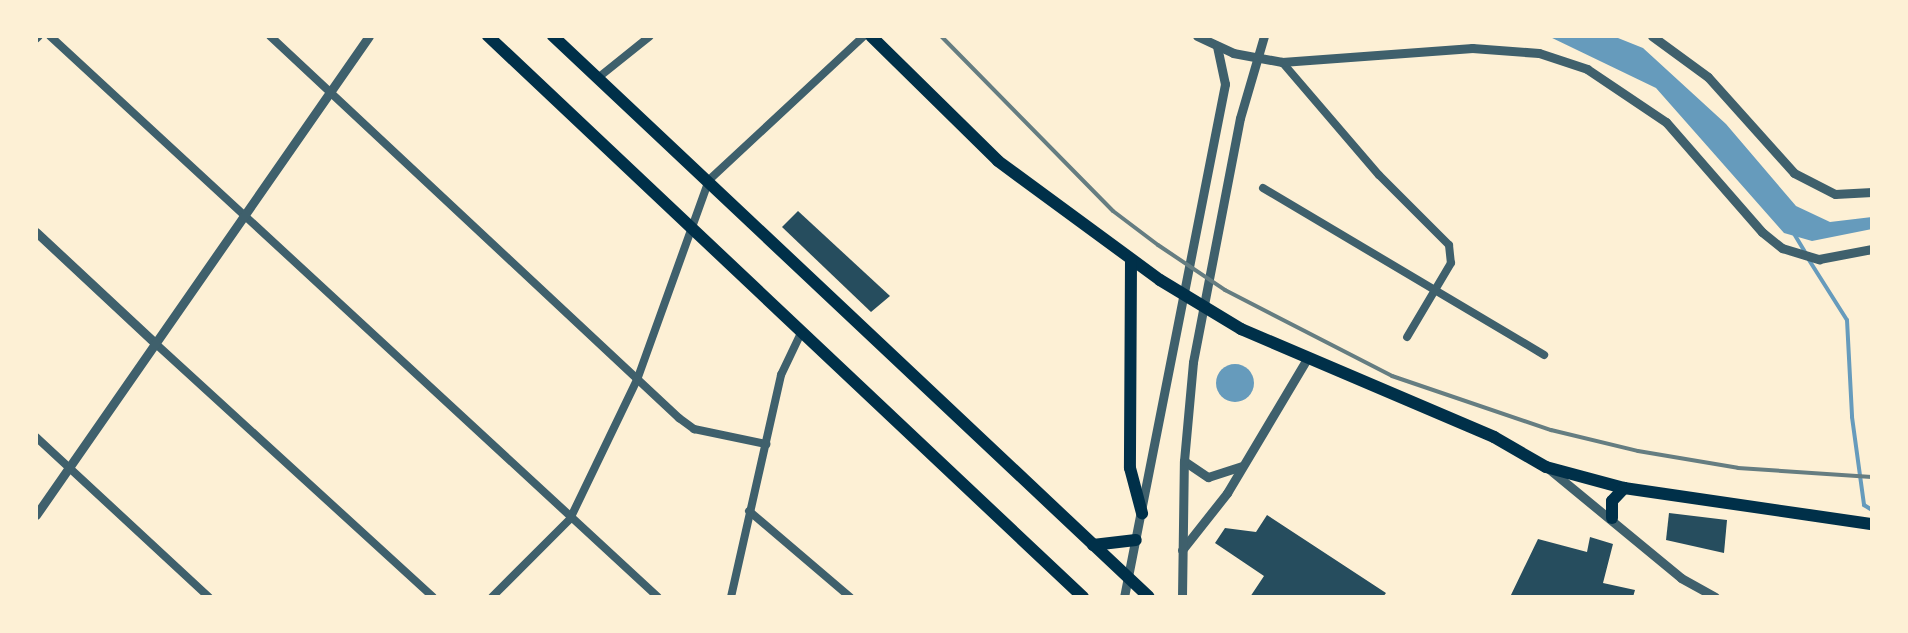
<!DOCTYPE html>
<style>
body{margin:0}
#map{position:relative;width:1908px;height:633px;overflow:hidden;background:#fdf0d5;font-family:"Golos Text",sans-serif}
div>[style]{position:absolute}
[style*='--x']{left:calc(var(--x)*1px);top:calc(var(--y)*1px);width:calc(var(--w)*1px);rotate:calc(var(--a)*1deg)}
.water>*{inset:0;background:#669bbc}
.round{border-radius:50%}
.stream>*{height:4px;margin:-2px;padding:0 2px;transform-origin:2px;border-radius:2px;background:#669bbc}
.building>*{inset:0;background:#264d5e}
.minor>*{height:8px;margin:-4px;padding:0 4px;transform-origin:4px;border-radius:4px;background:#3f606c}
.tertiary>*{height:9px;margin:-4.5px;padding:0 4.5px;transform-origin:4.5px;border-radius:4.5px;background:#3f606c}
.primary>*{height:12px;margin:-6px;padding:0 6px;transform-origin:6px;border-radius:6px;background:#003049}
.rail>*{height:4px;margin:-2px;padding:0 2px;transform-origin:2px;border-radius:2px;background:#657d81}
span{translate:-50% -50%;white-space:nowrap;text-align:center;line-height:1.15;-webkit-text-stroke:8px #fdf0d5;paint-order:stroke}
.frame{position:absolute;inset:0;border:38px solid #fdf0d5;pointer-events:none}
</style>
<div id="map">
<div class="water">
<div style="clip-path:polygon(1548px 36px,1613px 36px,1643px 48px,1726px 124px,1796px 206px,1830px 222px,1872px 217px,1872px 229px,1812px 241px,1784px 233px,1656px 88px)"></div>
<div class="round" style="left:1216px;top:364px;width:38px;height:38px"></div>
</div>
<div class="stream">
<div style="--x:1793;--y:232;--w:23;--a:59"></div>
<div style="--x:1809;--y:260;--w:71;--a:57.7"></div>
<div style="--x:1847;--y:320;--w:97;--a:87"></div>
<div style="--x:1852;--y:417;--w:89;--a:82.2"></div>
<div style="--x:1864;--y:505;--w:9;--a:32"></div>
</div>
<div class="building">
<div style="clip-path:polygon(798px 211px,890px 296px,871px 312px,782px 227px)"></div>
<div style="clip-path:polygon(1669px 513px,1727px 520px,1724px 553px,1666px 540px)"></div>
<div style="clip-path:polygon(1267px 515px,1386px 593px,1383px 597px,1250px 597px,1264px 576px,1215px 543px,1225px 528px,1256px 532px)"></div>
<div style="clip-path:polygon(1590px 537px,1613px 544px,1603px 583px,1635px 590px,1633px 597px,1510px 597px,1538px 539px,1587px 552px)"></div>
</div>
<div class="minor">
<div style="--x:50;--y:36;--w:827;--a:42.7"></div>
<div style="--x:270;--y:36;--w:560;--a:43.05"></div>
<div style="--x:679;--y:418;--w:19;--a:36"></div>
<div style="--x:694;--y:429;--w:74;--a:11.8"></div>
<div style="--x:36;--y:39;--w:4;--a:-45"></div>
<div style="--x:1282;--y:62;--w:149;--a:49.4"></div>
<div style="--x:1379;--y:175;--w:99;--a:45"></div>
<div style="--x:1449;--y:245;--w:18;--a:84"></div>
<div style="--x:1451;--y:263;--w:86;--a:120.7"></div>
<div style="--x:599;--y:77;--w:65;--a:-38.8"></div>
<div style="--x:1263;--y:188;--w:327;--a:30.7"></div>
<div style="--x:156;--y:344;--w:375;--a:42.4"></div>
<div style="--x:36;--y:437;--w:236;--a:42.8"></div>
<div style="--x:749;--y:511;--w:133;--a:40.4"></div>
<div style="--x:492;--y:597;--w:110;--a:-45"></div>
<div style="--x:570;--y:519;--w:154;--a:-64.3"></div>
<div style="--x:637;--y:380;--w:213;--a:-70.2"></div>
<div style="--x:709;--y:180;--w:212;--a:-42.9"></div>
<div style="--x:731;--y:597;--w:228;--a:-77.3"></div>
<div style="--x:781;--y:375;--w:49;--a:-64.5"></div>
</div>
<div class="tertiary">
<div style="--x:1197;--y:36;--w:40;--a:25"></div>
<div style="--x:1233;--y:53;--w:50;--a:10.4"></div>
<div style="--x:1282;--y:62;--w:191;--a:-4.2"></div>
<div style="--x:1472;--y:48;--w:67;--a:4.3"></div>
<div style="--x:1539;--y:53;--w:51;--a:18.4"></div>
<div style="--x:1587;--y:69;--w:95;--a:33.9"></div>
<div style="--x:1666;--y:122;--w:146;--a:48.9"></div>
<div style="--x:1762;--y:232;--w:26;--a:39"></div>
<div style="--x:1782;--y:248;--w:39;--a:17"></div>
<div style="--x:1819;--y:259;--w:54;--a:-10.7"></div>
<div style="--x:1652;--y:36;--w:69;--a:36.2"></div>
<div style="--x:1708;--y:77;--w:129;--a:48.1"></div>
<div style="--x:1794;--y:173;--w:46;--a:27.1"></div>
<div style="--x:1835;--y:194;--w:37;--a:-3"></div>
<div style="--x:36;--y:232;--w:164;--a:43"></div>
<div style="--x:1184;--y:461;--w:29;--a:34"></div>
<div style="--x:1208;--y:477;--w:35;--a:-18"></div>
<div style="--x:1549;--y:469;--w:171;--a:39.5"></div>
<div style="--x:1681;--y:578;--w:39;--a:29"></div>
<div style="--x:36;--y:515;--w:583;--a:-55.19"></div>
<div style="--x:1182;--y:550;--w:73;--a:-51.7"></div>
<div style="--x:1227;--y:493;--w:158;--a:-59.2"></div>
<div style="--x:1124;--y:597;--w:523;--a:-78.86"></div>
<div style="--x:1225;--y:84;--w:39;--a:-102"></div>
<div style="--x:1182;--y:597;--w:136;--a:-89.2"></div>
<div style="--x:1184;--y:461;--w:99;--a:-84.8"></div>
<div style="--x:1193;--y:362;--w:248;--a:-79.1"></div>
<div style="--x:1240;--y:118;--w:85;--a:-73.7"></div>
</div>
<div class="primary">
<div style="--x:488;--y:36;--w:818;--a:43.32"></div>
<div style="--x:553;--y:36;--w:818;--a:43.27"></div>
<div style="--x:871;--y:36;--w:178;--a:44.5"></div>
<div style="--x:998;--y:161;--w:201;--a:36.3"></div>
<div style="--x:1160;--y:280;--w:95;--a:31.2"></div>
<div style="--x:1241;--y:329;--w:275;--a:23.1"></div>
<div style="--x:1494;--y:437;--w:60;--a:30"></div>
<div style="--x:1546;--y:467;--w:81;--a:15.1"></div>
<div style="--x:1624;--y:488;--w:251;--a:8.3"></div>
<div style="--x:1131;--y:260;--w:208;--a:90.3"></div>
<div style="--x:1130;--y:468;--w:47;--a:75.1"></div>
<div style="--x:1612;--y:518;--w:17;--a:-90"></div>
<div style="--x:1612;--y:501;--w:18;--a:-47"></div>
<div style="--x:1093;--y:545;--w:43;--a:-6.6"></div>
</div>
<div class="rail">
<div style="--x:941;--y:36;--w:245;--a:45.5"></div>
<div style="--x:1113;--y:211;--w:56;--a:37.1"></div>
<div style="--x:1158;--y:245;--w:81;--a:33.9"></div>
<div style="--x:1225;--y:290;--w:188;--a:27.2"></div>
<div style="--x:1392;--y:376;--w:168;--a:18.8"></div>
<div style="--x:1551;--y:430;--w:89;--a:13.6"></div>
<div style="--x:1638;--y:451;--w:101;--a:9.6"></div>
<div style="--x:1738;--y:468;--w:134;--a:3.8"></div>
</div>
<div class="frame"></div>
</div>
